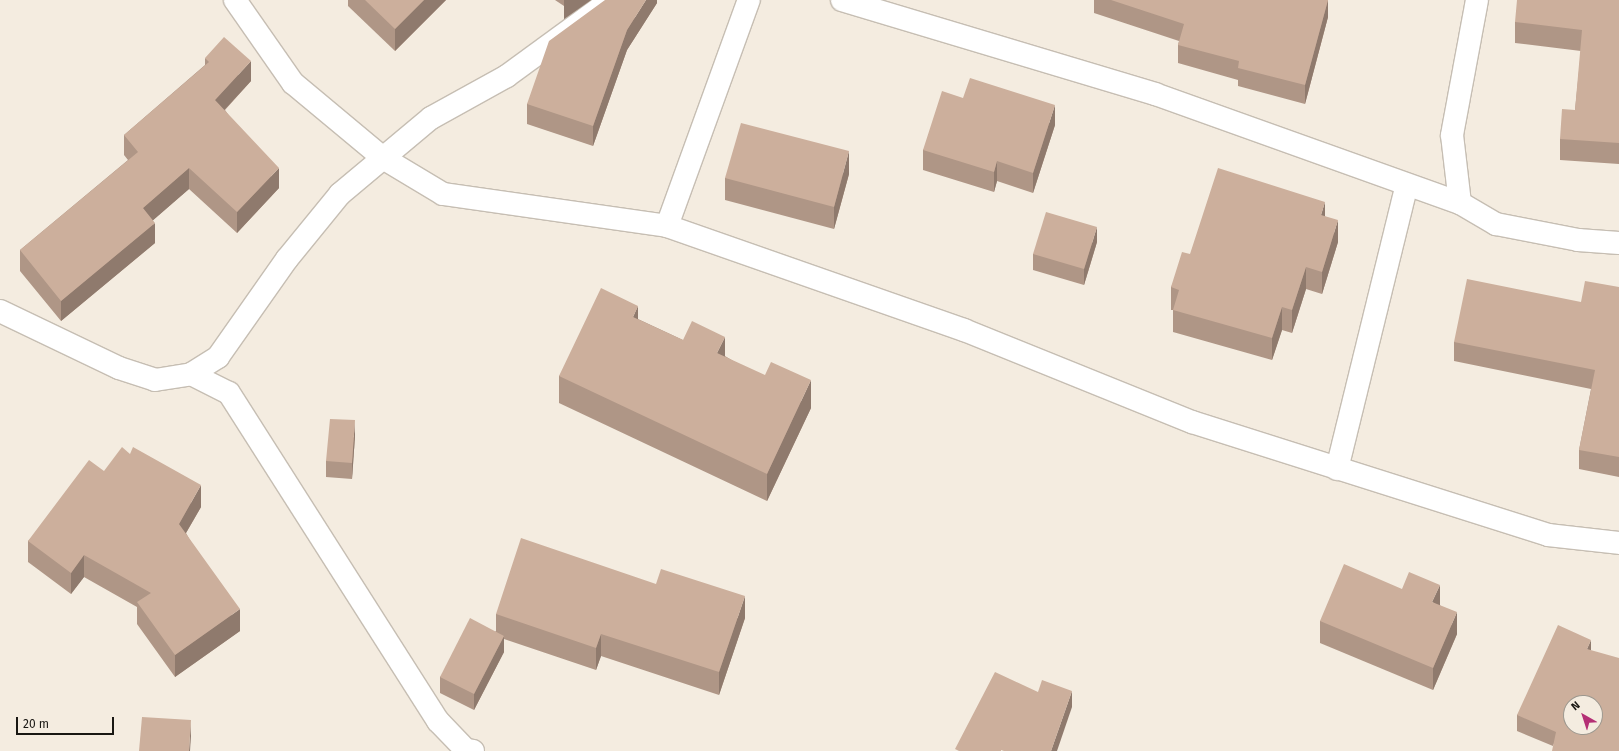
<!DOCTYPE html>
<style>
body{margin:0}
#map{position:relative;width:1619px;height:751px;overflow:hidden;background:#f4ece0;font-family:"Fira Sans",sans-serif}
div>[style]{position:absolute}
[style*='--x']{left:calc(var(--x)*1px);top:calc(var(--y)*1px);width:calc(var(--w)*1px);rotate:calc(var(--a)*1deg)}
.roads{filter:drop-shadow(1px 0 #c6beb3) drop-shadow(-1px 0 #c6beb3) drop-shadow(0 1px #c6beb3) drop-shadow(0 -1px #c6beb3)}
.minor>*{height:22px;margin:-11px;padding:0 11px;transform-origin:11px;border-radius:11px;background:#fff}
.wall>*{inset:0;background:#af9686}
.shaded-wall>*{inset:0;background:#8f7a6d}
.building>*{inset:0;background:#ccaf9c}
span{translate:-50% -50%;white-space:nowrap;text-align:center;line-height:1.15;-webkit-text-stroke:4px #f4ece0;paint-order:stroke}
.north{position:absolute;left:1563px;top:695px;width:40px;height:40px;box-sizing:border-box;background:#f4ece0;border:1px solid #9c978e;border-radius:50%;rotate:321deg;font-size:11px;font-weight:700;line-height:16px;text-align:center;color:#191713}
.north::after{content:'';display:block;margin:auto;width:14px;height:18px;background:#b42f75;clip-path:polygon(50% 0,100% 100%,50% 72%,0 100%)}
.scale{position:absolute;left:16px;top:717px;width:98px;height:18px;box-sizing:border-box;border:2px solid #191713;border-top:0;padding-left:5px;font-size:12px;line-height:14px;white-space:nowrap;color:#191713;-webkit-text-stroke:3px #f4ece0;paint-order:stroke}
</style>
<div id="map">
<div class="roads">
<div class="minor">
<div style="--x:235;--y:0;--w:101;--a:55.1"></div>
<div style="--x:293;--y:83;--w:117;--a:39.8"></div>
<div style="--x:383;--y:158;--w:70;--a:31"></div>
<div style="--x:443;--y:194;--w:226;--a:8.1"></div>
<div style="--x:667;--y:226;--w:315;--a:19.3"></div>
<div style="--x:964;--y:330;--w:246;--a:22"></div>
<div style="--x:1192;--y:422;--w:374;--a:17.6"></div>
<div style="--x:1548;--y:535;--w:71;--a:6.4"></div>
<div style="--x:842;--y:0;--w:327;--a:16.7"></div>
<div style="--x:1155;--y:94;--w:324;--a:19.7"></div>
<div style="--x:1460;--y:203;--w:42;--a:30.3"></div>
<div style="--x:1496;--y:224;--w:84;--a:11"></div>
<div style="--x:1578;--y:240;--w:41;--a:4.2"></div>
<div style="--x:1460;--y:203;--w:68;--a:-96.7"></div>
<div style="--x:1452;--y:135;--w:137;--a:-79.5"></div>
<div style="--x:667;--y:226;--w:240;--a:-70.1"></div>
<div style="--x:0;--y:311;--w:132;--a:25.6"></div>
<div style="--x:119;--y:368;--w:38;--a:18"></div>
<div style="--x:155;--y:380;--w:36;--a:-9"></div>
<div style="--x:191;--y:374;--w:32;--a:-32"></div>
<div style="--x:218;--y:357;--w:120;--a:-54.9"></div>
<div style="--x:287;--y:259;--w:84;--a:-50.8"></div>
<div style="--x:340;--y:194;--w:119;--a:-39.9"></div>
<div style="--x:431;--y:118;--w:87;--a:-28.9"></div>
<div style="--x:507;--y:76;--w:129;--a:-36.2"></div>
<div style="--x:191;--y:374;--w:42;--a:26.6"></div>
<div style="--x:229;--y:393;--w:389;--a:57.5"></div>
<div style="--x:438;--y:721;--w:40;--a:46"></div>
<div style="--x:466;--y:750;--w:7;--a:8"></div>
<div style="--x:1337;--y:469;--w:292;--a:-76.2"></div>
</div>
</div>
<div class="wall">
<div style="clip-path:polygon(348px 0,446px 0,395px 51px,348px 6px)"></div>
<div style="clip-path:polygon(555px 0,591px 0,564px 19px,564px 6px)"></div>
<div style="clip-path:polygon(657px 0,657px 3px,627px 50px,593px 146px,527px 124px,527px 104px)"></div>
<div style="clip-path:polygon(1094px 0,1328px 0,1328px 17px,1305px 104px,1238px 86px,1238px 80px,1178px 63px,1178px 45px,1179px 41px,1094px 13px)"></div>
<div style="clip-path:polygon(1619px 0,1619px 164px,1560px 160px,1560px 139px,1575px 110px,1581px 51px,1515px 43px,1515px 22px)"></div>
<div style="clip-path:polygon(205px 58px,251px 81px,225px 110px,279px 188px,237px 233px,189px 189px,153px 220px,155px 243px,61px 321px,20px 271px,20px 250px,128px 160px,124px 155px,124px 135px,205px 65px)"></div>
<div style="clip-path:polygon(963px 98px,1055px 125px,1033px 193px,997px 181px,994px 192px,923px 170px,923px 150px)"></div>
<div style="clip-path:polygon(849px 174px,834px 229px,725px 200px,725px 178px)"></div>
<div style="clip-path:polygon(1325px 216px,1338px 242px,1322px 294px,1306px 289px,1292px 333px,1282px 330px,1272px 360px,1173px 332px,1173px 310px,1171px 310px,1171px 287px,1190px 254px)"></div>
<div style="clip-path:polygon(1097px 242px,1084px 285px,1033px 270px,1033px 254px)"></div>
<div style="clip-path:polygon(1619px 287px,1619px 477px,1579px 469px,1579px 450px,1591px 389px,1454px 361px,1454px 342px,1581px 302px)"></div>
<div style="clip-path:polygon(638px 319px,683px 340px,725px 356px,811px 408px,767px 501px,559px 403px,559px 376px)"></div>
<div style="clip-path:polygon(355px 436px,352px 479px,326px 477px,326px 461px)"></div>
<div style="clip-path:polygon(104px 471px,201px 507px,186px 533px,240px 631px,175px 677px,137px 624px,137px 607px,84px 577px,71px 594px,28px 562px,28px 541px)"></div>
<div style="clip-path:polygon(1440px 605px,1457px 634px,1433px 690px,1320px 643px,1320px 621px)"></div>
<div style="clip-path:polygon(496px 614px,745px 618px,719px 695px,601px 656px,596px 670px,504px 639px,504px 652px,474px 710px,440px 693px,440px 677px,496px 631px)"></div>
<div style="clip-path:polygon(1591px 650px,1553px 746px,1517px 731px,1517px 715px)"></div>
</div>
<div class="shaded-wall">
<div style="clip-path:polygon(424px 0,446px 0,395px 51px,395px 29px)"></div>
<div style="clip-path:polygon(564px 0,591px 0,564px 19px)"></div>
<div style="clip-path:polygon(646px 0,657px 0,657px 3px,627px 50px,593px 146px,593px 126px,627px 30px)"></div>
<div style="clip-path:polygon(1328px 0,1328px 17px,1305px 104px,1305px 85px)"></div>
<div style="clip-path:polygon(251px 61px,251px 81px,215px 120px,215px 100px)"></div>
<div style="clip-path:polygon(1055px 105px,1055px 125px,1033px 193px,1033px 173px)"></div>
<div style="clip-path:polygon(849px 151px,849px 174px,834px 229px,834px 207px)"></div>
<div style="clip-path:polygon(997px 161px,997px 181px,994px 192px,994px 172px)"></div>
<div style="clip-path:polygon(189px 168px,189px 189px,143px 229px,143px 208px)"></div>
<div style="clip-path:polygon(279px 168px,279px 188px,237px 233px,237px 212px)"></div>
<div style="clip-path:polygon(1325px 202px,1325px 224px,1321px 215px)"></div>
<div style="clip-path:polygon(1338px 220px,1338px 242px,1322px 294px,1322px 272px)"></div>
<div style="clip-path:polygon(155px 223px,155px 243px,61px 321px,61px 301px)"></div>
<div style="clip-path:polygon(1097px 227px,1097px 242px,1084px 285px,1084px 269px)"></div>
<div style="clip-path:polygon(1306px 267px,1306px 289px,1292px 333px,1292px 310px)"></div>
<div style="clip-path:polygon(638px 306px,638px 333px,633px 317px)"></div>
<div style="clip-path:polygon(1282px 307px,1282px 330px,1272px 360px,1272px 338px)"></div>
<div style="clip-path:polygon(725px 337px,725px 364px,717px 353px)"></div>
<div style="clip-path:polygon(811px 380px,811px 408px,767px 501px,767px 474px)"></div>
<div style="clip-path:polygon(355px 420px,355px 436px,352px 479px,352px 463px)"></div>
<div style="clip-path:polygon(201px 485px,201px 507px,179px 545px,179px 524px)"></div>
<div style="clip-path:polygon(84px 555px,84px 577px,71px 594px,71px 573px)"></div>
<div style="clip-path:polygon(1440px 585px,1440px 607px,1432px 602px)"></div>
<div style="clip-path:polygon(745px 596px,745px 618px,719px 695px,719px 672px)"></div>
<div style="clip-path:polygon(240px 609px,240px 631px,175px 677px,175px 655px)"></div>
<div style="clip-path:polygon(1457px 612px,1457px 634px,1433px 690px,1433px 668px)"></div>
<div style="clip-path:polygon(601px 634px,601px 656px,596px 670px,596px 648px)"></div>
<div style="clip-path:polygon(504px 636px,504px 652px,474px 710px,474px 694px)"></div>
<div style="clip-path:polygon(1591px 640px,1591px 656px,1587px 649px)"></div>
<div style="clip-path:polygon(1072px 691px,1072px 707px,1057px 751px,1051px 751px)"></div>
<div style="clip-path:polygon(191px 720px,191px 736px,190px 751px,189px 751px)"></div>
</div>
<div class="building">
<div style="clip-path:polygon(365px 0,424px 0,395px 29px)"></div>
<div style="clip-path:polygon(605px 0,646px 0,627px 30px,593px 126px,527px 104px,549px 41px)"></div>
<div style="clip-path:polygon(1111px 0,1328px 0,1305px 85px,1238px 68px,1239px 61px,1178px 45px,1184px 24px)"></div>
<div style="clip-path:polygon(1517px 0,1619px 0,1619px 143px,1560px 139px,1562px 109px,1575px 110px,1582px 30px,1515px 22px)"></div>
<div style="clip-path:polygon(224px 37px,251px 61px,215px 100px,279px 168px,237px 212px,189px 168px,143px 208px,155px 223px,61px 301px,20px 250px,138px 152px,124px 135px,209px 62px,205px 58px)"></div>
<div style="clip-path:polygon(970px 78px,1055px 105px,1033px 173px,997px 161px,994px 172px,923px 150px,942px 91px,963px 98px)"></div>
<div style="clip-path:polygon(741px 123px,849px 151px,834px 207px,725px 178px)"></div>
<div style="clip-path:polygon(1218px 168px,1325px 202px,1321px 215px,1338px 220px,1322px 272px,1306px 267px,1292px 310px,1282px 307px,1272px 338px,1173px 310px,1179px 290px,1171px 287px,1182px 252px,1190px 254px)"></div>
<div style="clip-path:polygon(1046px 212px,1097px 227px,1084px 269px,1033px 254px)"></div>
<div style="clip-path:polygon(1467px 279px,1581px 302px,1585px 281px,1619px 287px,1619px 457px,1579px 450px,1595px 370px,1454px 342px)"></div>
<div style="clip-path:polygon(601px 288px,638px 306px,633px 317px,683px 340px,692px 321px,725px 337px,717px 353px,765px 375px,771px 362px,811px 380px,767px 474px,559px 376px)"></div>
<div style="clip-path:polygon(330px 419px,355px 420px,352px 463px,326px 461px)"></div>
<div style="clip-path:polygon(122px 447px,130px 454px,133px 447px,201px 485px,179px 524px,240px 609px,175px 655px,137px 602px,151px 593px,84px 555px,71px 573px,28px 541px,89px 460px,104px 471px)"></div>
<div style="clip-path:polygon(521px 538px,656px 584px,661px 569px,745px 596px,719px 672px,601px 634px,596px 648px,496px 614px)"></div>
<div style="clip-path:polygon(1344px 564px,1402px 589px,1409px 572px,1440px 585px,1432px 602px,1457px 612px,1433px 668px,1320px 621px)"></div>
<div style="clip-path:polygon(470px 618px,504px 636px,474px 694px,440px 677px)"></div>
<div style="clip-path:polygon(evenodd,1558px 625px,1591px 640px,1587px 649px,1619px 658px,1619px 751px,1552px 751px,1556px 732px,1517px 715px,1558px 625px,1571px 703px,1595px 703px,1595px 727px,1571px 727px,1571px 703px)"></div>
<div style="clip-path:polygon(995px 672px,1038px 692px,1042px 680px,1072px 691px,1051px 751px,1004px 751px,1001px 750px,1001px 751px,959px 751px,955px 749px)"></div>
<div style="clip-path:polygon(142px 717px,191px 720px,189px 751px,139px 751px)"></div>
</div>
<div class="north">N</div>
<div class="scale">20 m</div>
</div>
